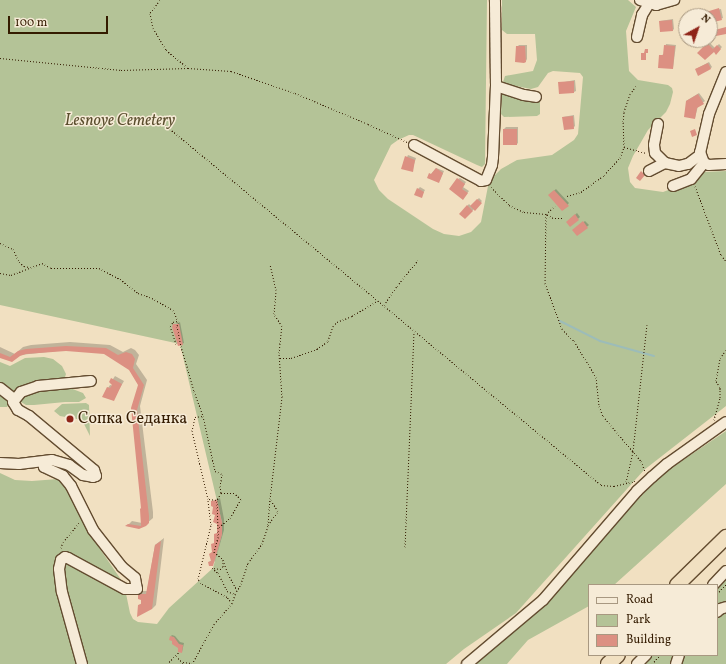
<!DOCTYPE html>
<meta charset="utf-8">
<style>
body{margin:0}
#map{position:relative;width:726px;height:664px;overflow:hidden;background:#f1e0c1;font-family:Vollkorn,serif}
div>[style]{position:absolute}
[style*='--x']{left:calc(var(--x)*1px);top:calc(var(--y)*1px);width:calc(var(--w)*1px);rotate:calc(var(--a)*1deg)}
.green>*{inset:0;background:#b4c397}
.shadow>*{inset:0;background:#0003}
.stream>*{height:2px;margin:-1px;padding:0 1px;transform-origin:1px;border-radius:1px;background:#9cbcb9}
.building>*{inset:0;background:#dc9082}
.path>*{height:1px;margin-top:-0.5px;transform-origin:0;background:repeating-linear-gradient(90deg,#341b00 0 1px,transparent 0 3px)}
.roads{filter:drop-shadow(1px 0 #634c30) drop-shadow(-1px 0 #634c30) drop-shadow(0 1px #634c30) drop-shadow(0 -1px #634c30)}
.minor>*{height:10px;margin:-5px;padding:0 5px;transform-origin:5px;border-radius:5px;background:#f6ebd7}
.highway>*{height:14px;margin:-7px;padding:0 7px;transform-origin:7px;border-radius:7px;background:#f1e0c1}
.dots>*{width:11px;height:11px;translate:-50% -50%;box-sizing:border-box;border:2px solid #f6ebd7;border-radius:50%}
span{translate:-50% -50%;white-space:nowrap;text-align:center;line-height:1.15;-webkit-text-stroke:3px #f6ebd7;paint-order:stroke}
.park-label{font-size:16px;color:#5a4d2d;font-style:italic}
.poi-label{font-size:16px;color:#341b00}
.left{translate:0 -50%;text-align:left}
.legend{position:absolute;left:588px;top:584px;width:130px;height:72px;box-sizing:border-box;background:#f6ebd7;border:1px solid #a89881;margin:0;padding:5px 7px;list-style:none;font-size:12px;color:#341b00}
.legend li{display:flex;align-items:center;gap:8px;height:20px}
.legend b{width:20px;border:1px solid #a89881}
.north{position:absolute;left:678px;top:8px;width:40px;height:40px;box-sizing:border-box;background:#f6ebd7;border:1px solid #a89881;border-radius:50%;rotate:40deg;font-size:11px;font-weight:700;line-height:16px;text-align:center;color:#341b00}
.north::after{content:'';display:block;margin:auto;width:14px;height:18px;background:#8f2418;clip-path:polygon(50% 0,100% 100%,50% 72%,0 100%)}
.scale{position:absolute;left:8px;top:16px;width:100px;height:18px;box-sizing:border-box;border:2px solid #341b00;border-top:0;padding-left:5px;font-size:12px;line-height:14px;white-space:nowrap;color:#341b00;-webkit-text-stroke:3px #f6ebd7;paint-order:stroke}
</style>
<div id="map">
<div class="green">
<div style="clip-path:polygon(0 0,487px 0,485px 164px,482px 167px,477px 165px,413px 135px,409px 135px,398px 140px,391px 145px,374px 180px,379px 190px,388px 199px,433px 229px,444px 234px,459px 236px,471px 232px,481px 222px,489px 181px,501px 169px,517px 160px,552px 155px,574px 140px,578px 134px,583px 77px,580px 73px,553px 71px,548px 73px,538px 87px,531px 89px,506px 84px,503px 82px,505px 76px,533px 71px,537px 60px,535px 34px,507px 34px,502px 30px,502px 0,628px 0,636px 7px,626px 31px,629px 71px,638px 80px,668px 85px,672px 88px,673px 92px,670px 104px,666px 112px,648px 130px,633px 156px,628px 168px,630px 182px,635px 188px,663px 192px,682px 185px,703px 172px,726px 171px,726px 406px,644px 470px,516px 613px,464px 649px,446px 664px,0 664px,0 473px,15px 480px,32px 481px,58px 479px,62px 480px,100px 549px,124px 584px,130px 613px,133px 619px,138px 622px,157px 624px,169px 608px,213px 568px,222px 534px,222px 522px,180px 344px,0 305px)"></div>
<div style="clip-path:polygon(502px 92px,540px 101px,540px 114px,537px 116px,504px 117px,501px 114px)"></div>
<div style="clip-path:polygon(44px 357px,53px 359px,62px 366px,66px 374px,64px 380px,14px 392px,0 383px,0 362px,10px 366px,25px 358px)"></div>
<div style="clip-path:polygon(70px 388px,83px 393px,86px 398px,79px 402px,65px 402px,34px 405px,26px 405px,21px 402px,23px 397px,31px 392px)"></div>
<div style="clip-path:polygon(0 394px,8px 402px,9px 404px,7px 407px,0 407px)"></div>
<div style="clip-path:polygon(86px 403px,89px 405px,90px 436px,82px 420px,60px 416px,54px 411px,62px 404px)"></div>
<div style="clip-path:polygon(726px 431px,726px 484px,614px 585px,589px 585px,589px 606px,528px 640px,507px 664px,475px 664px,545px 604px,632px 505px,664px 473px)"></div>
<div style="clip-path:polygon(726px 577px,726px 664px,646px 664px,653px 655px,717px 655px,717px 587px)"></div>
</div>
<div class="shadow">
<div style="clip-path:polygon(721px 9px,723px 18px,710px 22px,710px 16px,708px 16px,707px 12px)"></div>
<div style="clip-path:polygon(673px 19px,674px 29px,672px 31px,660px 21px)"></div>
<div style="clip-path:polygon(709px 42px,715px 48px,719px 44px,722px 47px,716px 53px,714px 51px,699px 53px)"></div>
<div style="clip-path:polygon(666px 44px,676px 45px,673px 68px,660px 56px,664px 54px)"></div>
<div style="clip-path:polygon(519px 45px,527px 45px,527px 59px,526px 61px,517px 47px)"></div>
<div style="clip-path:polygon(709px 62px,712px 67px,710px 69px,696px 69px)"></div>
<div style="clip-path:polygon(575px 80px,576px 91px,574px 92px,559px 83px)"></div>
<div style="clip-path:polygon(699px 93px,705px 101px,698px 106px,695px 118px,686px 101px)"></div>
<div style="clip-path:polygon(574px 115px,575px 126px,573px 128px,563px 117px)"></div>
<div style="clip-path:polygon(506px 127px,518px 127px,518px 143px,517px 144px,504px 129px)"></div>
<div style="clip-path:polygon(408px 155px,416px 158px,412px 171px,402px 168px)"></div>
<div style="clip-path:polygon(436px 168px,444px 171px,440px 180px,428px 178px)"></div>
<div style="clip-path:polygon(460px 178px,466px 182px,463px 187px,469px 191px,464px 197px,458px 179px)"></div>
<div style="clip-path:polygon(420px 187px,425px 190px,421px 197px,418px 189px)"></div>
<div style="clip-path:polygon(556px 189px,569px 203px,563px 210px,549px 195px)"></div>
<div style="clip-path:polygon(479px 198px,482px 201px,465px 218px,460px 214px,469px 204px,471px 206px)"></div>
<div style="clip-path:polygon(577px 213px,580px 217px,570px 226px,569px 220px)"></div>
<div style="clip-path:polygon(585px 221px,589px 225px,577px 235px,575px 229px)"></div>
<div style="clip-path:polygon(180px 322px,184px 343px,182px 344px,174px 325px)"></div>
<div style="clip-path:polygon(70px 342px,110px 345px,123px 352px,131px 348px,135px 350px,139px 355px,136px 364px,147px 380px,140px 406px,153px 512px,153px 518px,145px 525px,139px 528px,127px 526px,132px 521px,142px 523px,142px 507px,132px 409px,139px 385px,130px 370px,105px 353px,66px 350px,20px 355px,12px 361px,0 356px,0 347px,15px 354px,23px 347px,31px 345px)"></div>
<div style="clip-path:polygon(115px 376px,124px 381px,113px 400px,108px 388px,110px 385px,115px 386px,111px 382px)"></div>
<div style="clip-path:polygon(220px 498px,224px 519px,224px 530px,215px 561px,212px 564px,209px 562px,212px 560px,215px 535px,218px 532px,216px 514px,213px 512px,213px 501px)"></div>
<div style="clip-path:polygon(164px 538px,156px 605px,152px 609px,139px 605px,142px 603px,139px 594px,143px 591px,147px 591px,155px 545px)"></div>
<div style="clip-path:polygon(172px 635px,175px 636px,180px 642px,184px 643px,182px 652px,171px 636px)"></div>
</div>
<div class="stream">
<div style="--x:560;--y:321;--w:45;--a:26.6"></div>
<div style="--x:600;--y:341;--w:56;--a:15.5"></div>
</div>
<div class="building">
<div style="clip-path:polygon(719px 8px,722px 20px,710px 23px,710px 16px,707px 16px,706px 12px)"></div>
<div style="clip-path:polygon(672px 20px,673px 31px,660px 32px,659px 21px)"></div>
<div style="clip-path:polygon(726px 27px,726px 34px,716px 36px,715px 30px)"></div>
<div style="clip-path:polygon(707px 43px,713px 49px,717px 45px,721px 49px,716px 55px,714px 52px,705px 60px,697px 53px)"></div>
<div style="clip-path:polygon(664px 45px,675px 46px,673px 69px,658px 68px,659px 55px,663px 55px)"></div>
<div style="clip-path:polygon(516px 46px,525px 46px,526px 62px,524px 63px,515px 62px)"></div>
<div style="clip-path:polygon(645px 49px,648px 49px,648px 53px,646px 53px,646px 60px,641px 60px,641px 53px,644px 53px)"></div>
<div style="clip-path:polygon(708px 63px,711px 69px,698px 76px,695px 69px)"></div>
<div style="clip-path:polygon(574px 81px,574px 93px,559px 94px,558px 82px)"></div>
<div style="clip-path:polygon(698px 94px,704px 104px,697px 108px,695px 119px,684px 117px,686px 101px)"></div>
<div style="clip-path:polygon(573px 116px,574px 129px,564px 130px,562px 117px)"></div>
<div style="clip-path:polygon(503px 129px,517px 129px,517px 145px,503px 145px)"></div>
<div style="clip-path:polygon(695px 129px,697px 135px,692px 137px,690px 131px)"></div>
<div style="clip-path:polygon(405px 156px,415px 160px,413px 172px,401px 169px)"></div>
<div style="clip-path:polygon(436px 168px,443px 173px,439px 183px,427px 178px,429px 173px,431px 174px)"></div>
<div style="clip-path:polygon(641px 171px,645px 175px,640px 181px,636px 178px)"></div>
<div style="clip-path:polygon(457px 178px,465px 184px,462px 189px,468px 193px,463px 200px,449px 189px)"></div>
<div style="clip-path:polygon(417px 188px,424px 192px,422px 198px,414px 195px)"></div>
<div style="clip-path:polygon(554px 190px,569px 206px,562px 211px,548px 195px)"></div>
<div style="clip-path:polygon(477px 199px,482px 203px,475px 211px,470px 206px)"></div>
<div style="clip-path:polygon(467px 205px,473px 211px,465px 219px,459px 214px)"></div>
<div style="clip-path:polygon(575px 214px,579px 220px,570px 227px,566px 222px)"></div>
<div style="clip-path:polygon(583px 221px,588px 228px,577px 236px,572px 230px)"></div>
<div style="clip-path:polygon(173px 324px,179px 324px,183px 345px,178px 346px,172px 327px)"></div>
<div style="clip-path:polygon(66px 346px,106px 348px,118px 355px,126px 352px,132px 354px,135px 359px,133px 368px,144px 385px,137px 410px,149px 516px,149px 523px,146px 526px,139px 529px,125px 526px,128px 524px,141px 526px,140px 509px,141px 508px,131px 408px,138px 385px,129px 370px,104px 354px,66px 351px,26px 354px,20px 356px,12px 362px,0 358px,0 353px,10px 357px,18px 351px,26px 349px)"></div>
<div style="clip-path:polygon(111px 378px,122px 384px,114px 401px,102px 397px,107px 387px,110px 388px,112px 385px,109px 382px)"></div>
<div style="clip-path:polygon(217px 500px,222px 523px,222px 534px,213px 566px,209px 566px,208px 562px,211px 561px,209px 554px,212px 552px,211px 544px,214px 543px,214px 534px,217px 533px,217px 524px,213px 522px,215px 515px,212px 514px,213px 507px,211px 506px,211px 501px)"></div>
<div style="clip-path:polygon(161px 541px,152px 609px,137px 617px,138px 605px,141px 604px,141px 600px,138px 599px,138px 594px,146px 594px,155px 545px)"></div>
<div style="clip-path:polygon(170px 636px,174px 637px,179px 644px,183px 645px,182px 653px,178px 652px,178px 648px,172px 644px,172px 641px,169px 640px)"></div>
</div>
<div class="path">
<div style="--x:160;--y:0;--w:16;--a:128"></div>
<div style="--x:150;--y:13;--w:15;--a:79"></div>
<div style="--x:153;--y:28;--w:26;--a:59"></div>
<div style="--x:166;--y:50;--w:27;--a:39"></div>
<div style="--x:0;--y:58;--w:122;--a:5.7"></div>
<div style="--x:121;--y:70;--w:67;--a:-1.7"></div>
<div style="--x:188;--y:68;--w:43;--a:4"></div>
<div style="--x:231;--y:71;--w:68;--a:19"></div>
<div style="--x:295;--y:93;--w:79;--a:23"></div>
<div style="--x:368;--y:124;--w:43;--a:24.8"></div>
<div style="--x:158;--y:119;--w:575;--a:39.56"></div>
<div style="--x:601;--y:485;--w:13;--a:4"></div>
<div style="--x:614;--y:486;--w:22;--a:-13"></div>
<div style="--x:624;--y:147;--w:23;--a:15"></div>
<div style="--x:695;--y:186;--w:74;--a:69.4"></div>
<div style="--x:721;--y:255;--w:8;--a:50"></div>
<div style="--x:491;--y:187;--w:25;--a:45"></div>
<div style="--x:509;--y:205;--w:17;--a:25"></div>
<div style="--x:524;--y:212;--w:22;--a:5"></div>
<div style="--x:546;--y:214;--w:12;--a:-42"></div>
<div style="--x:567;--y:196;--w:15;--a:-16"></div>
<div style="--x:581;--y:192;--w:29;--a:-36"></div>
<div style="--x:604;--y:175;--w:23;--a:-47"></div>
<div style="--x:620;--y:158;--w:12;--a:-70"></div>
<div style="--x:624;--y:147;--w:25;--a:-92"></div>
<div style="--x:623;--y:122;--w:10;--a:-84"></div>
<div style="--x:624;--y:112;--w:19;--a:-72"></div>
<div style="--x:630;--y:94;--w:10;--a:-53"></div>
<div style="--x:562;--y:218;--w:9;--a:180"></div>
<div style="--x:553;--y:218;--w:8;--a:-150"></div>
<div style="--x:546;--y:214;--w:69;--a:90.8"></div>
<div style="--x:545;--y:283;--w:49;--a:69.7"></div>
<div style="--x:562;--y:329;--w:17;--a:45"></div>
<div style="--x:574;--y:341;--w:42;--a:58.6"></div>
<div style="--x:596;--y:377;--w:29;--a:84"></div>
<div style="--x:599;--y:406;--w:11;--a:68"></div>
<div style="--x:603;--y:416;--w:59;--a:49.8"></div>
<div style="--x:641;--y:461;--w:11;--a:68"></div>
<div style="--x:0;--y:243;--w:14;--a:25"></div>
<div style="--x:13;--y:249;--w:14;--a:65"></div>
<div style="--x:19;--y:262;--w:6;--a:39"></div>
<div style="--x:24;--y:266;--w:5;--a:11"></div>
<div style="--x:0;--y:273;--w:11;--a:10"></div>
<div style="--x:11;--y:275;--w:33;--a:-21"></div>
<div style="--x:42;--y:263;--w:10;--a:29"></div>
<div style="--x:51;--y:268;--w:48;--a:0"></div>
<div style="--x:99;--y:268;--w:24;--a:28"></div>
<div style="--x:120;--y:279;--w:23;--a:38"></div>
<div style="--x:138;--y:293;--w:15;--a:20"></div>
<div style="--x:152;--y:298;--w:24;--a:30"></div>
<div style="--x:173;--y:310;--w:12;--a:66"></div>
<div style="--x:384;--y:305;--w:23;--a:-56"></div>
<div style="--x:397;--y:286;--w:33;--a:-51"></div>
<div style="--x:176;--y:344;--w:19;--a:-108"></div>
<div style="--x:170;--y:326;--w:5;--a:-53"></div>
<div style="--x:173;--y:322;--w:3;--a:-18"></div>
<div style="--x:176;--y:321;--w:2;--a:27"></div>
<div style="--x:178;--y:322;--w:4;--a:104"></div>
<div style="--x:177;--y:326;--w:20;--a:79"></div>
<div style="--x:181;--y:346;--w:47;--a:73.9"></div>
<div style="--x:194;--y:391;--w:27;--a:70"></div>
<div style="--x:203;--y:416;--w:56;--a:77.7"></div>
<div style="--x:215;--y:471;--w:8;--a:23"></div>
<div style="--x:222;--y:474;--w:12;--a:99"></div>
<div style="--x:220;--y:486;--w:7;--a:82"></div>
<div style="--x:221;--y:493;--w:8;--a:120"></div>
<div style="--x:280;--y:358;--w:11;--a:0"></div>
<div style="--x:291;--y:358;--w:28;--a:-19"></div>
<div style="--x:317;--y:349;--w:14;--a:-36"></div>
<div style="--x:328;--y:341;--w:16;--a:-72"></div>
<div style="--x:333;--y:326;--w:6;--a:-45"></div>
<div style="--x:337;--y:322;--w:16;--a:-22"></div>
<div style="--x:352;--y:316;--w:29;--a:-31"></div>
<div style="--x:714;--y:420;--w:23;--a:-75"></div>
<div style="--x:720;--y:398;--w:11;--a:-90"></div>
<div style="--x:720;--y:387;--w:7;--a:-124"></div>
<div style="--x:716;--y:381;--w:23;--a:-80"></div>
<div style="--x:720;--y:358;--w:10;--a:-53"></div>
<div style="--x:626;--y:482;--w:32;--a:-77"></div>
<div style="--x:633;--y:451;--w:127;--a:-83.7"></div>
<div style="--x:209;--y:499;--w:8;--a:7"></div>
<div style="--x:217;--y:501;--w:36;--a:88"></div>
<div style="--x:218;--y:537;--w:16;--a:105"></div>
<div style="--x:214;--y:552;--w:11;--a:38"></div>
<div style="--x:223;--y:559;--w:8;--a:90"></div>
<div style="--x:223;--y:567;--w:3;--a:135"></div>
<div style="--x:221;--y:569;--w:9;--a:-174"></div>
<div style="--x:212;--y:568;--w:8;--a:40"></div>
<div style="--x:218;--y:573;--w:20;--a:63"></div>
<div style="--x:227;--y:591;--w:9;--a:21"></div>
<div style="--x:235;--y:594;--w:9;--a:108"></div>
<div style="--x:268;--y:525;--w:26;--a:-86"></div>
<div style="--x:219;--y:527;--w:14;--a:-39"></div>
<div style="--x:230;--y:518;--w:22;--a:-60"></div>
<div style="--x:241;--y:499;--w:9;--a:-139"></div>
<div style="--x:234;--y:493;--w:13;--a:180"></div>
<div style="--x:405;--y:547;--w:215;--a:-87.6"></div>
<div style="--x:61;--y:548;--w:6;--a:-72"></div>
<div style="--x:63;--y:542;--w:26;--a:-50"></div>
<div style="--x:223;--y:560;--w:15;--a:70"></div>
<div style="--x:228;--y:574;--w:18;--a:61"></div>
<div style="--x:235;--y:594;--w:12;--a:-59"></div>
<div style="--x:241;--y:584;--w:22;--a:-72"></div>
<div style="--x:248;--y:563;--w:24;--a:-54"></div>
<div style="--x:262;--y:544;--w:20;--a:-72"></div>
<div style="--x:268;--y:525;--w:17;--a:-54"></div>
<div style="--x:278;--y:511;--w:14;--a:-124"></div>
<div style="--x:270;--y:499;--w:103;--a:-83.3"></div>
<div style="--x:282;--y:397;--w:44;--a:-93.9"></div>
<div style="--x:279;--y:353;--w:27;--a:-84"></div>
<div style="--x:282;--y:326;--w:14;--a:-124"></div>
<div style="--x:274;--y:314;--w:24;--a:-85"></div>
<div style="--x:276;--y:290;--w:26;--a:-103"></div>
<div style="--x:717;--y:594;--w:13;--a:-48"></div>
<div style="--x:176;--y:656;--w:11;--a:45"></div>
<div style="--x:183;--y:662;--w:8;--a:7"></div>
<div style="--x:167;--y:664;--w:17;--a:-45"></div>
<div style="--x:192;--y:664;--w:46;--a:-61.2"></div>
<div style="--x:214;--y:624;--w:28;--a:-49"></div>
<div style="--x:232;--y:603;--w:8;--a:-130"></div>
<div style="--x:227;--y:597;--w:30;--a:-152"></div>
<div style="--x:201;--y:583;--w:5;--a:-127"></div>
<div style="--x:198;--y:579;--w:56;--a:-76.5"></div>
<div style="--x:211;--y:525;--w:26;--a:-97"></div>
<div style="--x:208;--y:499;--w:70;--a:-103.2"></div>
<div style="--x:192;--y:431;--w:14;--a:-78"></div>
<div style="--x:195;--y:417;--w:8;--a:-7"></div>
<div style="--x:652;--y:664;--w:12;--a:-48"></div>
</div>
<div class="roads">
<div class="minor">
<div style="--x:640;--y:0;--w:17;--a:17"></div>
<div style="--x:656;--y:5;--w:19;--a:-16"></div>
<div style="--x:637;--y:37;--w:23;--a:-77"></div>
<div style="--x:642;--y:15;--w:13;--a:-58"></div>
<div style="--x:726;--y:72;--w:45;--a:112"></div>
<div style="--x:709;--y:114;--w:39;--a:103"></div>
<div style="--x:700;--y:152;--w:12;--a:70"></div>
<div style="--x:704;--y:163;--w:5;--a:22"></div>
<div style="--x:709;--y:165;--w:17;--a:-3"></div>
<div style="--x:496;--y:86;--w:29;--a:18"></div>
<div style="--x:524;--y:95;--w:12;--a:9"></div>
<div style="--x:658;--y:124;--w:21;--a:101"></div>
<div style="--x:654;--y:145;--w:8;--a:83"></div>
<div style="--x:655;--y:153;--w:14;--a:45"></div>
<div style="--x:665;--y:163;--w:14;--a:12"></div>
<div style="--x:679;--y:166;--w:9;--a:-13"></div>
<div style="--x:688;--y:164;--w:15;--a:-37"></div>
<div style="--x:414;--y:145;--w:76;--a:28.2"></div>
<div style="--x:481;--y:181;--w:5;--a:-11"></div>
<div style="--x:486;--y:180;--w:16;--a:-68"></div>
<div style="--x:492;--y:165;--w:8;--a:-83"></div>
<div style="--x:493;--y:157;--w:71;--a:-87.6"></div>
<div style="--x:496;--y:86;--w:86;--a:-90.7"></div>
<div style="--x:649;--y:171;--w:18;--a:-27"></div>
<div style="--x:673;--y:186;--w:19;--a:-21"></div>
<div style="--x:691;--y:179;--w:21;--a:-51"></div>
<div style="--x:0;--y:388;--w:18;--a:38"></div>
<div style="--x:43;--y:462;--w:5;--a:79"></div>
<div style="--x:44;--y:467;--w:21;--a:25"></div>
<div style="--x:63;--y:476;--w:13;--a:51"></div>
<div style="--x:71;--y:486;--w:49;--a:63.4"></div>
<div style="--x:93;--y:530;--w:47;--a:51.9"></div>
<div style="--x:122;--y:567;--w:17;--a:40"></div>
<div style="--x:135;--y:578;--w:11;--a:80"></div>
<div style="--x:137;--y:589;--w:12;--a:180"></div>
<div style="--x:125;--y:589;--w:65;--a:-151.5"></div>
<div style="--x:68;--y:558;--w:3;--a:-162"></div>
<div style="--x:65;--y:557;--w:5;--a:143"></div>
<div style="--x:61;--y:560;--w:9;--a:103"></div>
<div style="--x:59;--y:569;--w:23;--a:83"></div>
<div style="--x:62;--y:592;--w:75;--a:74.5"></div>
<div style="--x:0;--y:463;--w:19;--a:3"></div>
<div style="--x:19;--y:464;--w:33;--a:-7"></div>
<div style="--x:52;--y:460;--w:18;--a:16"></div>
<div style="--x:69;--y:465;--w:17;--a:36"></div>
<div style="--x:83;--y:475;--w:10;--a:11"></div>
<div style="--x:93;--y:477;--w:3;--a:-18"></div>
<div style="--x:96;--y:476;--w:6;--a:-108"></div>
<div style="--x:94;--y:470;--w:85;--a:-140.3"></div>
<div style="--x:29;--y:416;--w:13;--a:-151"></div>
<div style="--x:18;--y:410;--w:9;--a:-122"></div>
<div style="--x:13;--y:402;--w:13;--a:-51"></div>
<div style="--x:21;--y:392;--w:18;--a:-19"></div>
<div style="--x:38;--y:386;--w:53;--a:-5.4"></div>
<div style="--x:713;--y:585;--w:19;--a:-47"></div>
<div style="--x:717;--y:612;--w:4;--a:-45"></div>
<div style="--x:720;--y:609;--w:6;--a:-18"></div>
<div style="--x:467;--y:664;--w:99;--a:-40.1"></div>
<div style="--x:543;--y:600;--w:144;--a:-49.2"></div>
<div style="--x:637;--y:491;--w:21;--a:-43"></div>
<div style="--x:652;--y:477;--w:20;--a:-41"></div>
<div style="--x:667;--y:464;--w:72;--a:-35.4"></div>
<div style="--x:637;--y:664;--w:13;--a:-45"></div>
<div style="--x:676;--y:664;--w:9;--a:-72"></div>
</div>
<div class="highway">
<div style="--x:677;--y:585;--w:69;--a:-44.4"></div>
<div style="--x:608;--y:664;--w:13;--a:-42"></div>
</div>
</div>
<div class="dots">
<div style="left:70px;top:419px;background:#8f2418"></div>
</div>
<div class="park-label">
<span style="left:120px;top:121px">Lesnoye Cemetery</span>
</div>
<div class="poi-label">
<span class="left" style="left:78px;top:419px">Сопка Седанка</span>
</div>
<ul class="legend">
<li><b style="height:5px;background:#f6ebd7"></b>Road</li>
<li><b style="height:11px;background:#b4c397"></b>Park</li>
<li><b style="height:11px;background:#dc9082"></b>Building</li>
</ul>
<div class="north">N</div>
<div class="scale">100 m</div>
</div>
